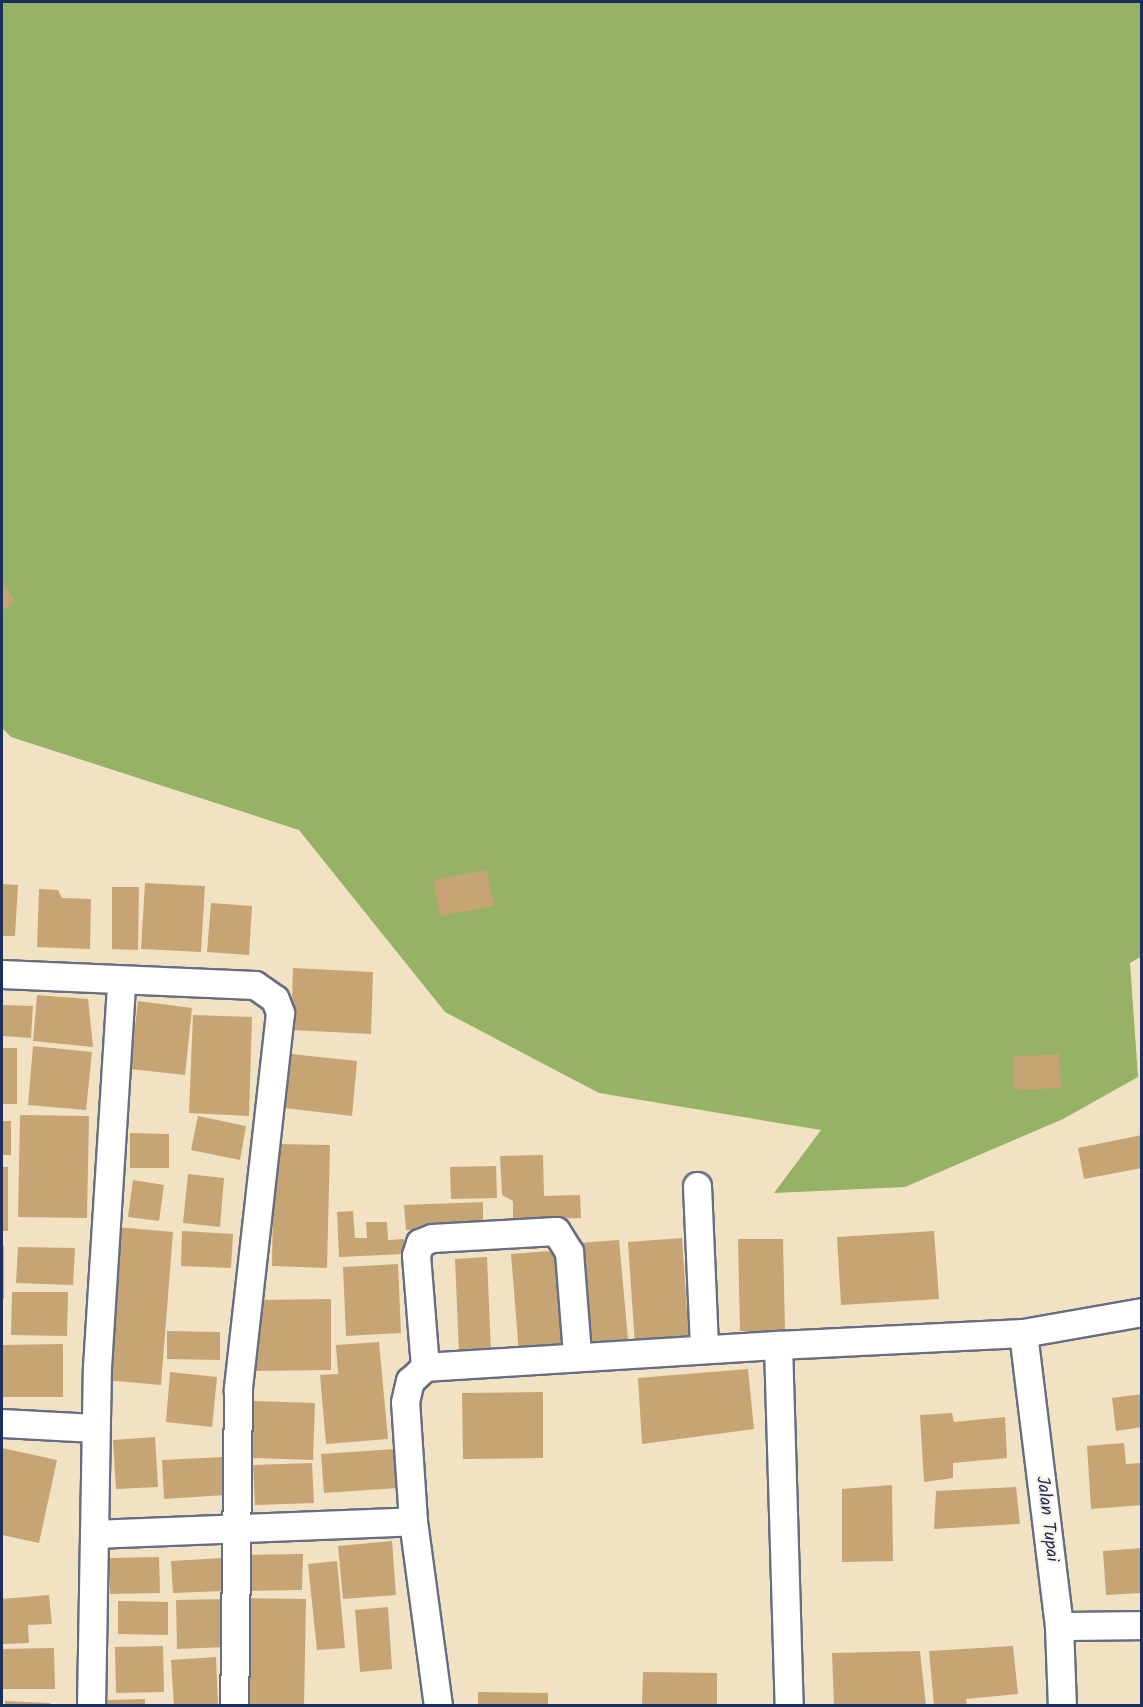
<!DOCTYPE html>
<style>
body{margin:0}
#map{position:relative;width:1143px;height:1707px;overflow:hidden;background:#f2e2c4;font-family:Kalam,sans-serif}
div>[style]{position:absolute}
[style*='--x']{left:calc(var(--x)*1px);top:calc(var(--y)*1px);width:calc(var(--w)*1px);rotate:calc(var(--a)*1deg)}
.forest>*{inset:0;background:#96b264}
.building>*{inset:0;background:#c7a474}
.roads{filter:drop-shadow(2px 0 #666e82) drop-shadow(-2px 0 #666e82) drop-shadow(0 2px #666e82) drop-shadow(0 -2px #666e82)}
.minor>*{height:27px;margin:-13.5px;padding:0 13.5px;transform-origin:13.5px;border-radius:13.5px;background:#fff}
span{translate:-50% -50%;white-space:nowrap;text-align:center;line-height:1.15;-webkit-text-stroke:4.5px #fcf5e5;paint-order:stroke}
.street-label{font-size:18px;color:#1b2f5e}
.frame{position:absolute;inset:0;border:3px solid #1b2f5e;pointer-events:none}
</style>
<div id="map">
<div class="forest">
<div style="clip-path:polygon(2px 2px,1141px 2px,1142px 956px,1130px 963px,1138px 1077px,1063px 1119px,905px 1187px,774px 1193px,821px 1130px,599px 1093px,445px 1012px,299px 830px,11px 737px,2px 728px)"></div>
</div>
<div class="building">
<div style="clip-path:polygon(2px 583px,15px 601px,2px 611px)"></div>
<div style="clip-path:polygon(487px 870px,494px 906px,440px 916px,433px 880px)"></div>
<div style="clip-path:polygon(145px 883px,205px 886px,201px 952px,141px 949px)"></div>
<div style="clip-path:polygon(2px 884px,18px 885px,15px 936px,2px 936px)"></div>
<div style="clip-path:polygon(112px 887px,139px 887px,138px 950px,112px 949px)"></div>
<div style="clip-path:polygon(39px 889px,58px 890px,62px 898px,91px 899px,90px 949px,37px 947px)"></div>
<div style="clip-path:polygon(211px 903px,252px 906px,249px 955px,207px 952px)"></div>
<div style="clip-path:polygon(293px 968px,373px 972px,371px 1034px,291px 1030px)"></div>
<div style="clip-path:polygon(37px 995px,88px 999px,93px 1047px,33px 1041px)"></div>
<div style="clip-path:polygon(138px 1001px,192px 1008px,185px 1075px,130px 1069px)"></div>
<div style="clip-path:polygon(2px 1005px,33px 1006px,31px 1038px,2px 1036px)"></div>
<div style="clip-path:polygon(193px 1015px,252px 1017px,249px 1116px,189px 1113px)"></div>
<div style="clip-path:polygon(33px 1046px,92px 1052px,86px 1110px,28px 1105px)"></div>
<div style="clip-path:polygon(2px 1048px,17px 1048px,17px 1104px,2px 1104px)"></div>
<div style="clip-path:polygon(291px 1054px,357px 1061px,352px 1116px,285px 1108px)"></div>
<div style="clip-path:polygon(1059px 1054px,1061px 1088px,1014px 1090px,1013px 1057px)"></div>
<div style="clip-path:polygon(20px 1115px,89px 1116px,87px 1218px,18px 1217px)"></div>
<div style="clip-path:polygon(198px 1116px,246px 1126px,240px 1160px,191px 1150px)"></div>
<div style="clip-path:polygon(2px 1121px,11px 1121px,11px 1155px,2px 1155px)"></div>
<div style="clip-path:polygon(130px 1133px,169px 1134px,169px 1168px,130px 1168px)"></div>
<div style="clip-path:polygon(1142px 1135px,1142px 1168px,1084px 1179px,1078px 1148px)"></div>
<div style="clip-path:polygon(274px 1144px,330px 1145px,327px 1268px,272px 1266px)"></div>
<div style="clip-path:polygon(543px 1155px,544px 1196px,580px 1195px,581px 1218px,513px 1220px,513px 1201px,502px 1195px,500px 1156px)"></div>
<div style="clip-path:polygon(496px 1166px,497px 1198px,451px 1199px,450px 1167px)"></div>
<div style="clip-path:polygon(2px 1167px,8px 1167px,8px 1231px,2px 1231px)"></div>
<div style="clip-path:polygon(188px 1174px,224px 1178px,220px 1227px,183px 1223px)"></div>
<div style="clip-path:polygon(133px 1180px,164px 1185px,159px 1221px,128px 1217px)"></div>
<div style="clip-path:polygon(483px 1202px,483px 1228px,406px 1230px,404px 1205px)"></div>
<div style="clip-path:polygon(353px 1211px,355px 1238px,367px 1238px,366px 1222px,387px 1222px,388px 1240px,404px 1239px,404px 1254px,339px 1257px,337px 1212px)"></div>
<div style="clip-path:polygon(116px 1227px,173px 1232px,161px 1385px,105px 1380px)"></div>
<div style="clip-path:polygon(182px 1231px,233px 1234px,231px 1268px,181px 1266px)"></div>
<div style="clip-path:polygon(934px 1231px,939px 1299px,841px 1305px,837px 1237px)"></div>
<div style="clip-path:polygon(682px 1238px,689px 1341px,635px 1345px,628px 1242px)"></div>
<div style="clip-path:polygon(738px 1239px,783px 1239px,785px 1331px,740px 1331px)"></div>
<div style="clip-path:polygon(619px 1240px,628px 1339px,588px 1342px,579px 1243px)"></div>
<div style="clip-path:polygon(2px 1246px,4px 1246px,4px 1299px,2px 1299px)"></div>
<div style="clip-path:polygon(18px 1247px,75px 1248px,73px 1285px,16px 1283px)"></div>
<div style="clip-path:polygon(563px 1250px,571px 1349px,519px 1353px,511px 1254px)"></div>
<div style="clip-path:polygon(487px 1257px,491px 1352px,459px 1353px,455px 1259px)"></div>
<div style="clip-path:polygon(398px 1264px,401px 1333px,346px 1336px,343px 1267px)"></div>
<div style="clip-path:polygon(12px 1292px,68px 1292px,67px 1336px,11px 1335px)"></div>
<div style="clip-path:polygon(331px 1299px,331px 1370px,253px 1371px,252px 1300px)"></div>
<div style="clip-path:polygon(167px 1331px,220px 1332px,220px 1360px,167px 1359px)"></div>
<div style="clip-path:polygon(379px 1342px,388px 1439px,326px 1444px,320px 1375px,338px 1374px,336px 1345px)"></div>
<div style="clip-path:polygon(63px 1344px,63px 1397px,2px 1397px,2px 1345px)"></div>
<div style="clip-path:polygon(748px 1369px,754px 1429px,642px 1444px,638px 1378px)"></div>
<div style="clip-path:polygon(170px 1372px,217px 1377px,212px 1427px,166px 1422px)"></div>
<div style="clip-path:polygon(543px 1392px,543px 1458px,463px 1459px,462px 1393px)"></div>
<div style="clip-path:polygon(1142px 1394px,1142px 1427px,1116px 1431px,1112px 1398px)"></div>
<div style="clip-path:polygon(253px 1401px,315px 1403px,313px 1460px,252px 1458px)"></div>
<div style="clip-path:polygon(952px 1413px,954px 1422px,1005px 1417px,1007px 1458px,953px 1463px,953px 1478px,924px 1482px,920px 1415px)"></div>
<div style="clip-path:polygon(155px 1437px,158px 1487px,116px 1489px,113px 1440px)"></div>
<div style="clip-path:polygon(1124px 1443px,1126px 1464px,1142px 1463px,1142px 1505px,1091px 1509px,1087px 1446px)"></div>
<div style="clip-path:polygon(2px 1448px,57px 1460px,39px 1543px,2px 1535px)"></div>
<div style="clip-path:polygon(395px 1449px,397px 1488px,324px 1493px,321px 1454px)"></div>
<div style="clip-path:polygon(224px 1457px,226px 1495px,164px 1499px,162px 1460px)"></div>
<div style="clip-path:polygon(312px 1463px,314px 1503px,255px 1505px,253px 1465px)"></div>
<div style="clip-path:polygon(892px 1485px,893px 1561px,842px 1562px,842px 1489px)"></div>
<div style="clip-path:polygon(1016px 1487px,1020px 1524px,934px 1529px,936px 1491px)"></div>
<div style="clip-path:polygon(392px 1541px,396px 1595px,343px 1599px,338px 1546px)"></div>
<div style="clip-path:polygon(1142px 1548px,1142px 1593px,1106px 1595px,1103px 1551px)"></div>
<div style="clip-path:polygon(303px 1554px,302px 1590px,246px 1591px,245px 1555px)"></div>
<div style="clip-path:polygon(159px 1557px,160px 1593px,110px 1594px,109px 1558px)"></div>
<div style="clip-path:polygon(222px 1558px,224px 1591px,173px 1593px,171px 1561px)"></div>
<div style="clip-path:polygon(337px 1561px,345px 1648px,317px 1650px,308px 1564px)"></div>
<div style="clip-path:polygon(49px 1595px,52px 1624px,28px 1625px,29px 1643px,3px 1644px,2px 1599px)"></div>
<div style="clip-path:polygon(244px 1598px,306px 1599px,304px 1706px,242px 1706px)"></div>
<div style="clip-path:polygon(226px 1599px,227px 1647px,177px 1649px,176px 1600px)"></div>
<div style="clip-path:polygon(118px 1601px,168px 1602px,168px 1635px,118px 1634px)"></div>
<div style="clip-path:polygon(388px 1607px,392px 1669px,360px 1672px,355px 1610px)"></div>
<div style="clip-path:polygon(163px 1646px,164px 1692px,116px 1693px,115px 1647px)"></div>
<div style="clip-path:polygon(1013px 1646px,1018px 1694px,966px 1699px,967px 1706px,934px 1706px,929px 1651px)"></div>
<div style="clip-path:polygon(54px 1648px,55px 1689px,2px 1689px,2px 1649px)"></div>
<div style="clip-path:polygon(920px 1651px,926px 1706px,834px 1706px,832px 1653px)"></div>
<div style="clip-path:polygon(216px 1657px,218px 1706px,174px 1706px,171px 1660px)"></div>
<div style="clip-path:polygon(643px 1672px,717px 1673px,717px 1706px,642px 1706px)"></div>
<div style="clip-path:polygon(478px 1692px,548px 1693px,548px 1706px,478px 1706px)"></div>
<div style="clip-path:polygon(145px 1699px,145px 1706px,104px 1706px,104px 1700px)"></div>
<div style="clip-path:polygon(5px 1701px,50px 1703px,50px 1706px,5px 1706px)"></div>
</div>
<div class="roads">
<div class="minor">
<div style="--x:2;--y:974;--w:253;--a:2.5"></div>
<div style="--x:255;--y:985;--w:24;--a:35"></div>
<div style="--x:275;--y:999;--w:15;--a:70"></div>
<div style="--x:280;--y:1013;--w:379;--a:96.4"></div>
<div style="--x:238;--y:1390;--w:316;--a:90.7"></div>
<div style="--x:697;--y:1186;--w:162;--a:87.5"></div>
<div style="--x:1023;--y:1333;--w:295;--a:83"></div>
<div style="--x:1059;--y:1626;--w:80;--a:87.9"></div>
<div style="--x:778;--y:1345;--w:245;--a:-2.8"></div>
<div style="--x:1023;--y:1333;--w:121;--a:-10"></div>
<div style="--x:425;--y:1367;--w:112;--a:-94.6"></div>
<div style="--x:416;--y:1255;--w:13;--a:-72"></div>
<div style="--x:420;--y:1243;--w:13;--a:-23"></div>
<div style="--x:432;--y:1238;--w:124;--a:-3.2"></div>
<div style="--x:556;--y:1231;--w:25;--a:58"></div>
<div style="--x:569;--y:1252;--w:102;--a:85.5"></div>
<div style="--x:2;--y:1423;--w:93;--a:3.1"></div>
<div style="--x:413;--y:1521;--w:187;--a:82.3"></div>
<div style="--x:94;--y:1534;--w:319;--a:-2.3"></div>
<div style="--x:413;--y:1521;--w:119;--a:-93.8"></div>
<div style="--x:405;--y:1402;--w:22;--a:-77"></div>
<div style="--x:410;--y:1381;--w:21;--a:-43"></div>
<div style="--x:425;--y:1367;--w:354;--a:-3.6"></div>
<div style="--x:778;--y:1345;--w:361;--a:88.3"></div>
<div style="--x:1059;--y:1626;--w:83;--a:-0.7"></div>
<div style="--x:91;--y:1706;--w:339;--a:-89"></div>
<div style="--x:97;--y:1367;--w:385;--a:-86.4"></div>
</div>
</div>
<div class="street-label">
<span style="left:1046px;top:1519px;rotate:83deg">Jalan Tupai</span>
</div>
<div class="frame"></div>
</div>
